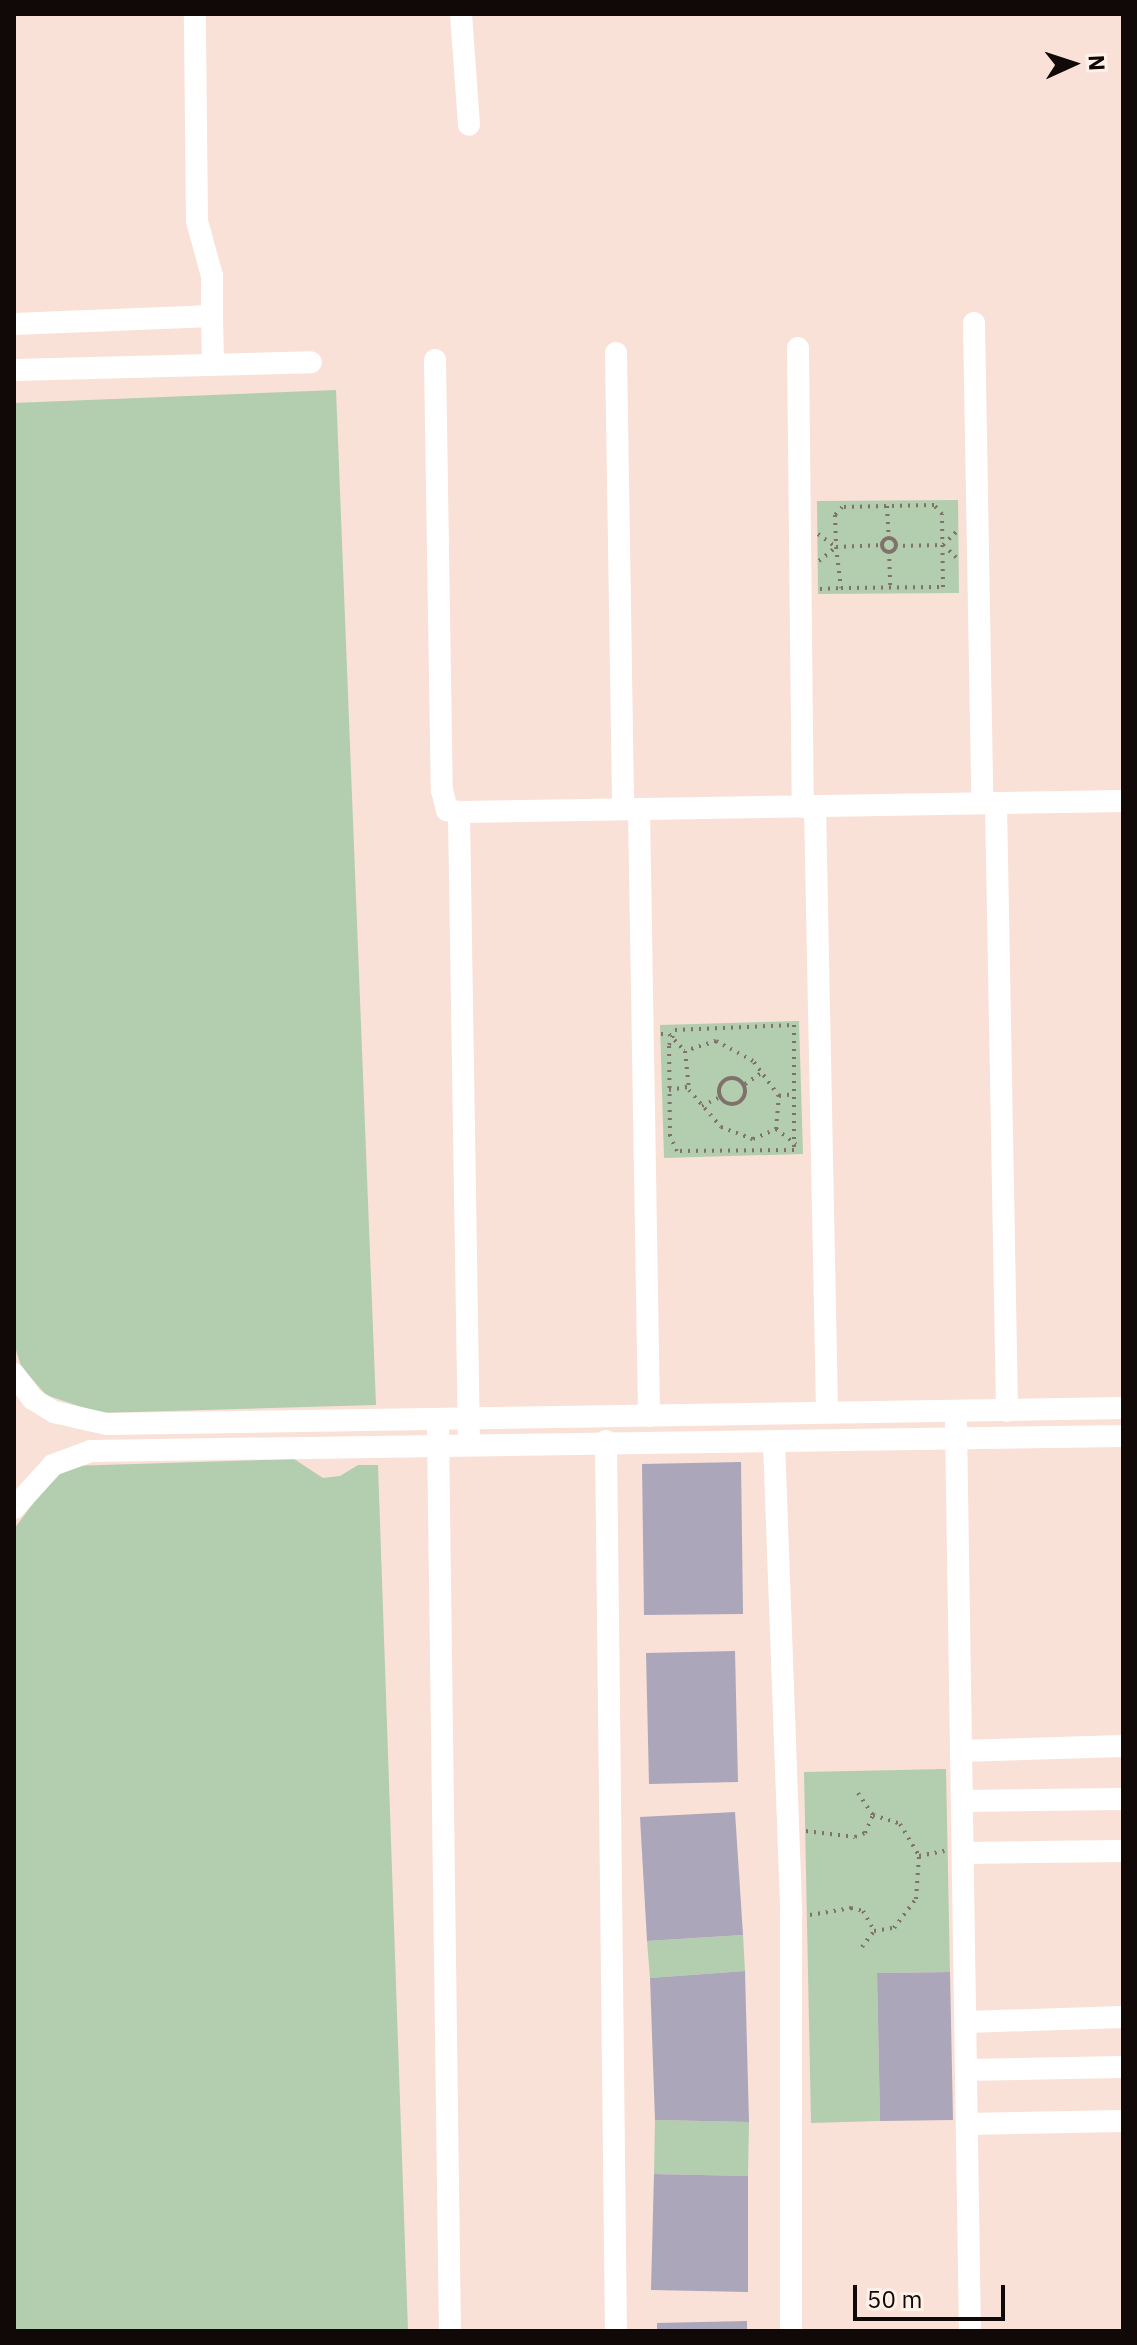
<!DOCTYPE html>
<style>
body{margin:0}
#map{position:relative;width:1137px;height:2345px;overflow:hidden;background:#f9e1d7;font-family:"IBM Plex Sans",sans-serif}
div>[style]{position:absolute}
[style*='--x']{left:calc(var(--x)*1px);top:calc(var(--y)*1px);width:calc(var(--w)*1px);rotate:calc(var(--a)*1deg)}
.green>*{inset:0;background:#b3cdaf}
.building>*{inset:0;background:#aca6ba}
.path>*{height:4px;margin-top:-2px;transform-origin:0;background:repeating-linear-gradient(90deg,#80716b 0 2px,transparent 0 8px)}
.path>.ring{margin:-2px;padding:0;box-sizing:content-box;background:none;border:4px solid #80716b;border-radius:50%}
.minor>*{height:22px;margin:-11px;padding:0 11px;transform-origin:11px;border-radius:11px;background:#fff}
span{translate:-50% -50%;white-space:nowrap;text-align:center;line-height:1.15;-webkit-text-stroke:6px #fff0ea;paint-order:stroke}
.frame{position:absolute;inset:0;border:16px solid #110907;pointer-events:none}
.north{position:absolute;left:1033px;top:24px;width:80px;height:80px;-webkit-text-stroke:6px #fff0ea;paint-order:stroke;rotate:87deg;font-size:22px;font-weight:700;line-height:32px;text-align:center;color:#110907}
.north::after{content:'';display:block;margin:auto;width:28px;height:36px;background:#110907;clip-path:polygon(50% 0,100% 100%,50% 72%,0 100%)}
.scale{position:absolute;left:853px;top:2285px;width:152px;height:36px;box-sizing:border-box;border:4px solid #110907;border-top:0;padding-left:10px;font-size:24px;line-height:28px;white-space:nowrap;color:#110907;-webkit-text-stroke:6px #fff0ea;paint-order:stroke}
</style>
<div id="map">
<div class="green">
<div style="clip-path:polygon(336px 390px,376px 1405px,99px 1413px,46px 1395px,21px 1366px,14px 1344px,14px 403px)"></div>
<div style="clip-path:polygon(958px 500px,959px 593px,818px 594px,817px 501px)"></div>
<div style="clip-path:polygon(799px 1021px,803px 1154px,664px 1158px,660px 1025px)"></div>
<div style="clip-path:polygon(294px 1459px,323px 1478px,340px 1476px,358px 1465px,378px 1465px,408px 2331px,16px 2331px,14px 1529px,50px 1481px,69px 1466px)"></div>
<div style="clip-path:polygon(946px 1769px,950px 1972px,877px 1973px,880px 2121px,811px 2123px,804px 1772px)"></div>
<div style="clip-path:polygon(743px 1935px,745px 1971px,650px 1978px,647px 1941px)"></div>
<div style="clip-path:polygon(655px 2120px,749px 2122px,748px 2176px,654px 2174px)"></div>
</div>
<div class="building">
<div style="clip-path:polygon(741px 1462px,743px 1614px,644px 1615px,642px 1464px)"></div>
<div style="clip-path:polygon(735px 1651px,738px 1782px,649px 1784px,646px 1653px)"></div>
<div style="clip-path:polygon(735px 1812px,743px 1935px,647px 1941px,640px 1817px)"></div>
<div style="clip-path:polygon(745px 1971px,749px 2122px,655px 2120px,650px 1978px)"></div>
<div style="clip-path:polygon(950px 1972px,953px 2120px,880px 2121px,877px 1973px)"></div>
<div style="clip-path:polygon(654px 2174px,748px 2176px,748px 2292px,651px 2290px)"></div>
<div style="clip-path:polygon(747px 2321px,747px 2331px,657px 2331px,657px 2323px)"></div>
</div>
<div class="path">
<div style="--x:887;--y:506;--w:34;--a:87"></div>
<div style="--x:818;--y:534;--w:22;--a:36"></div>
<div style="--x:836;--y:547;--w:41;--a:83"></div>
<div style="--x:841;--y:588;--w:102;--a:-0.6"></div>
<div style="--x:943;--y:587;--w:73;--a:-90.8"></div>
<div style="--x:942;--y:514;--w:12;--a:-132"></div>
<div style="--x:934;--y:505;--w:92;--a:178.8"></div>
<div style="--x:842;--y:507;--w:11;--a:131"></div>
<div style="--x:835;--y:515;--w:32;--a:88"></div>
<div class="ring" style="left:882px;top:538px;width:10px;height:10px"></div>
<div style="--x:943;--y:545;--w:18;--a:43"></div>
<div style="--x:895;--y:546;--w:48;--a:-1.2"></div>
<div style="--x:943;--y:545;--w:20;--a:-45"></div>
<div style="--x:889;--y:551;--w:37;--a:88"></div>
<div style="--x:819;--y:561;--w:22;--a:-39"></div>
<div style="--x:836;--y:547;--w:47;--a:-2.4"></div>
<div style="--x:820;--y:589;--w:21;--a:-3"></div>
<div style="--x:794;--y:1025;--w:125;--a:90"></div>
<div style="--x:794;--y:1150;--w:117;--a:179.5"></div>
<div style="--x:677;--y:1151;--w:17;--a:-115"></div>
<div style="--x:670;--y:1136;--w:91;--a:-90.6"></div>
<div style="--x:669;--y:1045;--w:16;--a:-68"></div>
<div style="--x:675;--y:1030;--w:119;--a:-2.4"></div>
<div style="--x:661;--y:1034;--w:8;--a:0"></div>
<div style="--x:669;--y:1034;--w:23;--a:47"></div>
<div style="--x:685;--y:1051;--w:39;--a:84"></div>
<div style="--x:689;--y:1090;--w:49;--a:49.1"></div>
<div style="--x:721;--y:1127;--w:34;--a:21"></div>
<div style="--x:753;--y:1139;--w:25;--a:-23"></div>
<div style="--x:776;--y:1129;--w:33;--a:-85"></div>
<div style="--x:779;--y:1096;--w:44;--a:-126.6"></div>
<div style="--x:753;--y:1061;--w:42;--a:-151.6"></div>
<div style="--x:716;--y:1041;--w:33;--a:162"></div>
<div class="ring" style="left:719px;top:1078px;width:22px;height:22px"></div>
<div style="--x:745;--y:1084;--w:22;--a:-34"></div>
<div style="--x:669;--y:1090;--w:19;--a:-9"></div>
<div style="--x:779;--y:1096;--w:16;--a:-7"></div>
<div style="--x:702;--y:1106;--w:20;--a:-27"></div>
<div style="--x:776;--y:1129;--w:25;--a:37"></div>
<div style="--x:858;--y:1793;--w:27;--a:56"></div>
<div style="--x:873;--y:1815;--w:28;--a:18"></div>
<div style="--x:900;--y:1824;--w:37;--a:59"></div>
<div style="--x:806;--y:1831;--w:49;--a:7"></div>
<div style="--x:855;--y:1837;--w:11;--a:-22"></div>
<div style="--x:865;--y:1833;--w:20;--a:-66"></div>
<div style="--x:810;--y:1915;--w:42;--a:-9.7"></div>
<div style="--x:851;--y:1908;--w:12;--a:14"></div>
<div style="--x:863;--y:1911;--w:23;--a:61"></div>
<div style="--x:874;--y:1931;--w:20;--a:-9"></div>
<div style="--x:894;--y:1928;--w:36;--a:-53"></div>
<div style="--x:916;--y:1899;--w:43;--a:-86"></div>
<div style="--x:919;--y:1856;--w:26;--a:-11"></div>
<div style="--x:862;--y:1947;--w:20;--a:-53"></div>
</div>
<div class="minor">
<div style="--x:461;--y:14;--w:111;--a:85.9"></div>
<div style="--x:212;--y:316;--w:49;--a:88.8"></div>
<div style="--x:974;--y:323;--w:480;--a:89"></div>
<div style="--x:14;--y:324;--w:198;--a:-2.3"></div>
<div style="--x:212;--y:316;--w:40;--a:-90"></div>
<div style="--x:212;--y:276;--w:57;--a:-105.3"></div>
<div style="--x:197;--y:221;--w:207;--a:-90.6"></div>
<div style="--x:798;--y:348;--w:459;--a:89.4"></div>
<div style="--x:616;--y:353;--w:456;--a:89.1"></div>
<div style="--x:435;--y:360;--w:430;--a:89.1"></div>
<div style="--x:442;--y:790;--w:21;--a:76"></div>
<div style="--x:447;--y:810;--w:12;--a:9"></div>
<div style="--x:14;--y:370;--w:297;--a:-1.5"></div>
<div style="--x:996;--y:803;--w:608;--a:88.96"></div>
<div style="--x:815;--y:807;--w:605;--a:88.86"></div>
<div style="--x:639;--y:810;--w:606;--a:89.05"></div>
<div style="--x:14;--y:1374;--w:31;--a:53"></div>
<div style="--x:33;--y:1399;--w:25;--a:32"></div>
<div style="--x:54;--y:1412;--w:54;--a:12.8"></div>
<div style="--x:107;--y:1424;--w:1016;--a:-0.9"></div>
<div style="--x:956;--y:1424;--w:907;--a:89.12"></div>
<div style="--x:438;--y:1432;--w:899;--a:89.24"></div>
<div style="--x:606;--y:1441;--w:890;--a:89.36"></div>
<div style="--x:774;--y:1442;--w:474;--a:87.9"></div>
<div style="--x:791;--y:1916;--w:415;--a:90"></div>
<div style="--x:469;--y:1445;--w:633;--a:-90.91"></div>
<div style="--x:459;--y:812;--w:664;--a:-0.95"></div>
<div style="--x:14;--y:1508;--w:58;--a:-47.8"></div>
<div style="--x:53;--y:1465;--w:40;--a:-20.2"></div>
<div style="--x:91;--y:1451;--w:1032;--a:-0.83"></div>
<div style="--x:961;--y:1751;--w:162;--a:-1.8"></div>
<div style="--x:962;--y:1801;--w:161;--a:-0.7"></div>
<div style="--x:963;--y:1853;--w:160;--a:-0.7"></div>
<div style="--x:966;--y:2022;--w:157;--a:-1.8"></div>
<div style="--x:966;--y:2070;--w:157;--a:-1.1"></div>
<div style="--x:967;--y:2124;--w:156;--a:-1.1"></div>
</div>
<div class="frame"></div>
<div class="north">N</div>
<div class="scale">50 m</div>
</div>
